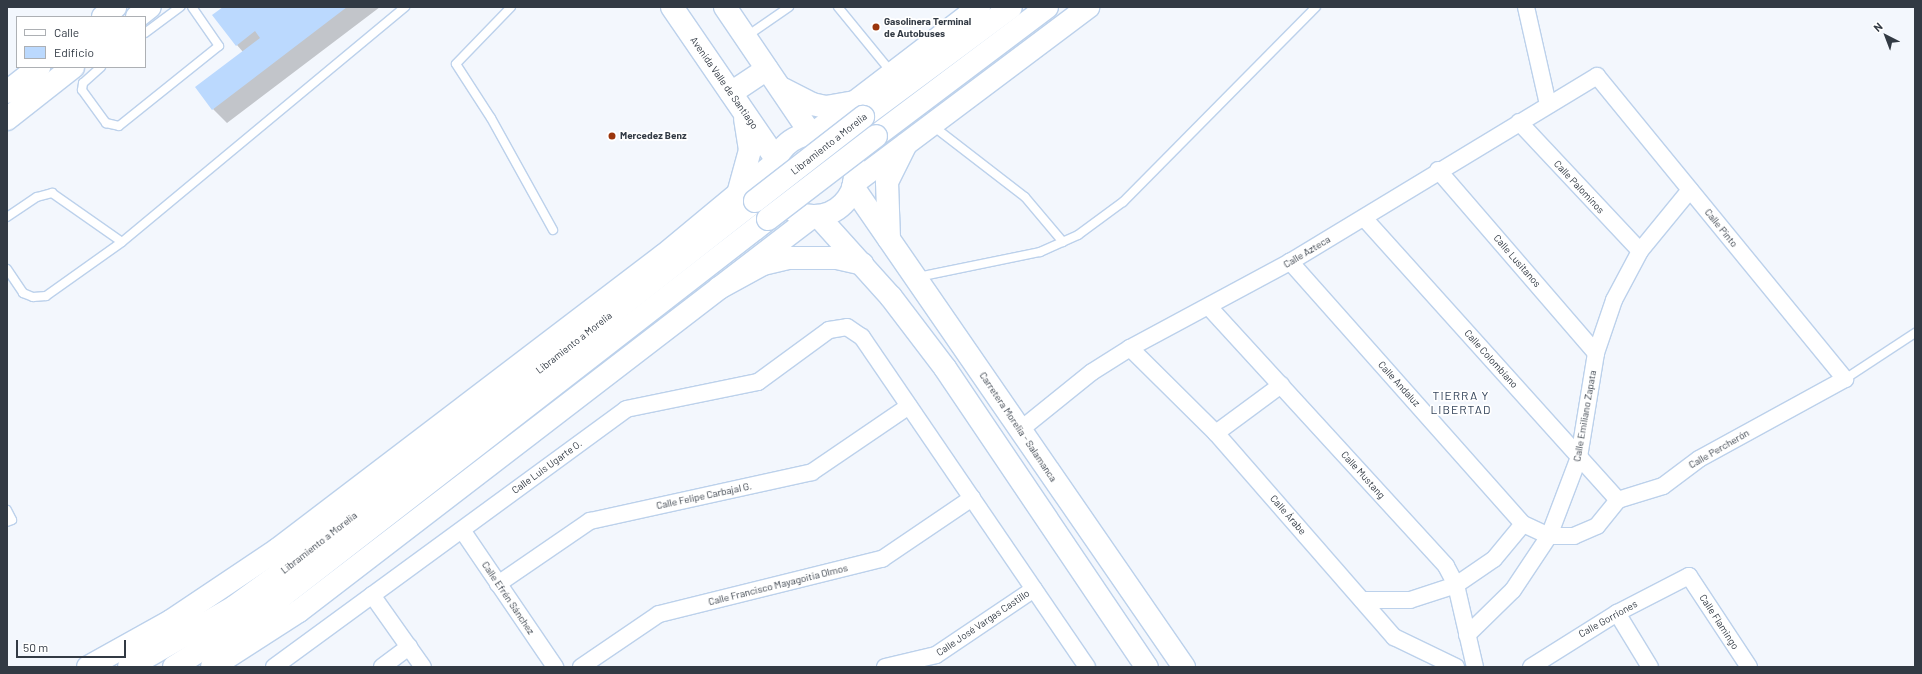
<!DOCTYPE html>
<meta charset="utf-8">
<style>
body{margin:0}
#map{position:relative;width:1922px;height:674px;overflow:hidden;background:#f3f7fd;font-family:Barlow,sans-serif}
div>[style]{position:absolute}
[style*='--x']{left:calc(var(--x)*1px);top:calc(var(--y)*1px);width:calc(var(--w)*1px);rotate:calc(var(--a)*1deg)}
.shadow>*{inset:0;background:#0003}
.building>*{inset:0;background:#bbd9fe}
.roads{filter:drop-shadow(1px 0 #bcd1eb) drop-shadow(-1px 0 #bcd1eb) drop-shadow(0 1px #bcd1eb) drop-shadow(0 -1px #bcd1eb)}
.lane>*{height:8px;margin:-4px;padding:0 4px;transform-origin:4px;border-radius:4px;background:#fff}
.street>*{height:16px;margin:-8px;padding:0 8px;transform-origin:8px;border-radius:8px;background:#fff}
.secondary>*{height:22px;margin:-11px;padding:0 11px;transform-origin:11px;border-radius:11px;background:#fff}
.primary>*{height:22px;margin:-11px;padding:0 11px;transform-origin:11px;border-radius:11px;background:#fff}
.primary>.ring{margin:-11px;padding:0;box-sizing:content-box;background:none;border:22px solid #fff;border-radius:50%}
.highway>*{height:22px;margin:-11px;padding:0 11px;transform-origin:11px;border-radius:11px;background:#fff}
.bridges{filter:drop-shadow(1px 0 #bcd1eb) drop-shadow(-1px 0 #bcd1eb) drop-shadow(0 1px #bcd1eb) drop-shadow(0 -1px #bcd1eb)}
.highway-bridge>*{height:22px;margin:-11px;padding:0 11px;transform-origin:11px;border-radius:11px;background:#fff}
.dots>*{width:11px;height:11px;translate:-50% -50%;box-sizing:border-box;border:2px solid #fff;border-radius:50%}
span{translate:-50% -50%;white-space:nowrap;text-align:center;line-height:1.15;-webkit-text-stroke:3.5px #fff;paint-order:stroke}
.poi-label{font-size:10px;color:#323a44;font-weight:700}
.left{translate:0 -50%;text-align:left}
.street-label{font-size:10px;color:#323a44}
.quarter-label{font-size:12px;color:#36465c;letter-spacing:1px}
.frame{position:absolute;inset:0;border:8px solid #323a44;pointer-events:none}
.legend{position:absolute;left:16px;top:16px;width:130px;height:52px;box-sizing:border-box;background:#fff;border:1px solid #adb0b4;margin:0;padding:5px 7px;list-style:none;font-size:12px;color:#323a44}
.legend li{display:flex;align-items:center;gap:8px;height:20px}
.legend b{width:20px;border:1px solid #adb0b4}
.north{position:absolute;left:1866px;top:16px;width:40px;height:40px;-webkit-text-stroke:3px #fff;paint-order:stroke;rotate:318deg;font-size:11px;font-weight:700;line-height:16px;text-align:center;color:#323a44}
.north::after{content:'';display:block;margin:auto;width:14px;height:18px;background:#323a44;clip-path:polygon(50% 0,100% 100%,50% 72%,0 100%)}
.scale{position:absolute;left:16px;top:640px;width:110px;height:18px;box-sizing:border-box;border:2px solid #323a44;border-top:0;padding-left:5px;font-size:12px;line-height:14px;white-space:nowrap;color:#323a44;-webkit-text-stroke:3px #fff;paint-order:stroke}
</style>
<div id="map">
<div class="shadow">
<div style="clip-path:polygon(225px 7px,380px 7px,227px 123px,213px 109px,243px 52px,237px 45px)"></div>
</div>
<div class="building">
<div style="clip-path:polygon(223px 7px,347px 7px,212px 110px,195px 87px,260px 38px,255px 31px,236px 46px,212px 15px)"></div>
</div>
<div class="roads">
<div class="lane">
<div style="--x:511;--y:7;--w:79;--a:134"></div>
<div style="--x:456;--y:64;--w:64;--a:57.1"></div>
<div style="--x:491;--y:118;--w:128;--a:61"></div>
<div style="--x:838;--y:7;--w:85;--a:50.7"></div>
<div style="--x:145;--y:33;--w:44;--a:-36.6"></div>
<div style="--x:747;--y:36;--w:51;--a:-34.6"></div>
<div style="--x:101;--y:67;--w:24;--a:138"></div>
<div style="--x:83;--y:83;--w:7;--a:98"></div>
<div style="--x:82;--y:90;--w:41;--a:54"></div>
<div style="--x:106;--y:123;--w:13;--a:13"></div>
<div style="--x:119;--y:126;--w:128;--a:-38.7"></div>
<div style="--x:219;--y:46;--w:47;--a:-124.7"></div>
<div style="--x:933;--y:126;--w:116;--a:37.7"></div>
<div style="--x:1025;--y:197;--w:59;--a:49.8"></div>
<div style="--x:7;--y:217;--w:36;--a:-34"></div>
<div style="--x:37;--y:197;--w:16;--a:-15"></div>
<div style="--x:52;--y:193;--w:85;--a:35"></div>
<div style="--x:7;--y:269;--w:29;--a:56"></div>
<div style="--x:23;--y:293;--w:11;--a:22"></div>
<div style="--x:33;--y:297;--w:13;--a:-4"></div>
<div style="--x:46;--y:296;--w:93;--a:-35.4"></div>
<div style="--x:122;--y:242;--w:368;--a:-39.7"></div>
<div style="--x:918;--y:277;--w:125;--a:-11.6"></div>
<div style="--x:1040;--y:252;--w:42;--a:-24.1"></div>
<div style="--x:1078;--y:235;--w:56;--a:-36.3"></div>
<div style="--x:1123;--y:202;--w:274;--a:-45.3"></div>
<div style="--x:1845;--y:379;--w:84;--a:-33.3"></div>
<div style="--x:7;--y:510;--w:11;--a:63"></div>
<div style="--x:12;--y:520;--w:5;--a:158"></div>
</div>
<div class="street">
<div style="--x:1526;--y:7;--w:100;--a:77.3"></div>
<div style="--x:1519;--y:122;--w:177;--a:46.8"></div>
<div style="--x:1438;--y:170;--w:242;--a:49.2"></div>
<div style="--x:1364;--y:218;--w:380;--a:48"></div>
<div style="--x:1209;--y:307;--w:351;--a:47.5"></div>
<div style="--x:1446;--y:566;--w:21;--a:62"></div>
<div style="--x:1456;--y:585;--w:84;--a:77"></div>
<div style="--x:1130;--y:348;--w:121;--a:44.7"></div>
<div style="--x:1216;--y:433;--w:271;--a:48.9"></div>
<div style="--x:1394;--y:637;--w:69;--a:25.8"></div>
<div style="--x:1020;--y:430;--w:92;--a:-38.9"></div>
<div style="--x:1092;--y:372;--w:45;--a:-32.3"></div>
<div style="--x:1130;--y:348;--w:182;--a:-28.3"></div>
<div style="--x:1290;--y:262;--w:359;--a:-31.2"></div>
<div style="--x:1597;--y:76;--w:392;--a:50.7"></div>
<div style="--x:1845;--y:379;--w:166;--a:151.3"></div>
<div style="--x:1699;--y:459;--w:45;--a:143.1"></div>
<div style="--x:1663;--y:486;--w:47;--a:162.7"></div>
<div style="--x:1618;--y:500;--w:33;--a:129"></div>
<div style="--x:1597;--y:526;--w:25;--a:157"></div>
<div style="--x:1574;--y:536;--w:25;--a:180"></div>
<div style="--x:1549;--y:536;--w:29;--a:-155"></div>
<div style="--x:1523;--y:524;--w:351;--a:-131.6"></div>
<div style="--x:1216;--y:433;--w:81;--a:-36.4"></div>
<div style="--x:462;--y:530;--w:166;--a:55.8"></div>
<div style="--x:498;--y:584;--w:112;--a:-34.4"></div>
<div style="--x:590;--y:521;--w:227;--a:-12.4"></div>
<div style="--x:812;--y:472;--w:117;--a:-34.2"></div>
<div style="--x:372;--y:595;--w:88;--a:54.7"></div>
<div style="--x:1362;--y:600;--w:48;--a:0"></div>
<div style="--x:1410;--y:600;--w:48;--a:-18.1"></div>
<div style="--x:1456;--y:585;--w:46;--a:-34.4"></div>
<div style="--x:1494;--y:559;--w:45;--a:-50.4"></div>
<div style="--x:1617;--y:613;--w:63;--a:58.6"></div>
<div style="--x:1467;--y:635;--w:64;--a:-44.4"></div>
<div style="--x:1513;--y:590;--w:65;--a:-56.3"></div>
<div style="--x:1549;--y:536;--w:85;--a:-69.2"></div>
<div style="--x:1579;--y:457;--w:105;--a:-80.7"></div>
<div style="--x:1596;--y:353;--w:56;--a:-71.2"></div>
<div style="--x:1614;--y:300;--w:55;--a:-62"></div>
<div style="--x:1640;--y:251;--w:79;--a:-50.7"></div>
<div style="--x:274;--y:667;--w:436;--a:-36.2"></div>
<div style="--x:626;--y:409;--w:135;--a:-11.6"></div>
<div style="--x:758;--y:382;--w:88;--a:-36.2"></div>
<div style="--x:829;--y:330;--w:18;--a:-9"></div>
<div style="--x:847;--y:327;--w:18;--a:34"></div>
<div style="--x:862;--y:337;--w:399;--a:55.7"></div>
<div style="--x:382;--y:667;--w:34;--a:-37"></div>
<div style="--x:581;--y:667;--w:94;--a:-34.2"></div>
<div style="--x:659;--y:614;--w:230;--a:-13.9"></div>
<div style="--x:882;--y:559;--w:109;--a:-34.1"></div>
<div style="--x:885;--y:667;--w:52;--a:-13.2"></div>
<div style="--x:936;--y:655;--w:118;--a:-34"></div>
<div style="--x:1531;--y:667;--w:102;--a:-32.1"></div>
<div style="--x:1617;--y:613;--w:81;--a:-27.2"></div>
<div style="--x:1689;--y:576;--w:109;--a:56.6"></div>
</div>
<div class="secondary">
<div style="--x:103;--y:17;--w:16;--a:-40"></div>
<div style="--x:137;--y:17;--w:16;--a:-38"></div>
<div style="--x:7;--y:92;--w:41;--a:-38"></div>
<div style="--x:7;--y:119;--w:84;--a:-38.2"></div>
<div style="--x:813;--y:134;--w:209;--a:-37.4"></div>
<div style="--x:854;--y:183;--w:293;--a:-36.9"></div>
<div style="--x:88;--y:667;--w:95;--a:-29"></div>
<div style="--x:171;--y:621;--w:129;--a:-33.9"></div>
<div style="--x:278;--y:549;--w:484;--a:-37.3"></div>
<div style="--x:663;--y:256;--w:146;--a:-39.7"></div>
<div style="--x:212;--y:667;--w:103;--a:-32.8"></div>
<div style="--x:299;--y:611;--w:648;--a:-37.54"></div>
</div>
<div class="primary">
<div style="--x:672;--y:7;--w:184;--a:55.6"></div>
<div style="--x:725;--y:7;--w:153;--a:55.9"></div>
<div style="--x:783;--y:89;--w:33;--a:27"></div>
<div style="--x:812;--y:104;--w:14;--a:12"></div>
<div style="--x:826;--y:107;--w:29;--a:-10"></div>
<div style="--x:731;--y:93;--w:43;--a:-33.7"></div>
<div class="ring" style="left:773px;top:134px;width:60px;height:60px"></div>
<div style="--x:853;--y:187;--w:583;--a:55.41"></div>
<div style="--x:738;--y:194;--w:46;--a:-74.7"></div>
<div style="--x:750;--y:150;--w:31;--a:-99"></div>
<div style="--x:818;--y:216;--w:109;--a:48"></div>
<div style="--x:891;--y:297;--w:89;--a:52.7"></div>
<div style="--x:945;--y:368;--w:361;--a:56"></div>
<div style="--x:889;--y:239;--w:57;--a:-92"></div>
<div style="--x:887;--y:182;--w:42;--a:-63.4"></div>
<div style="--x:719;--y:288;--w:50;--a:-28.6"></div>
<div style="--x:763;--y:264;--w:26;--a:-13"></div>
<div style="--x:788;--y:258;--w:49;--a:0"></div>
<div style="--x:837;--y:258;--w:26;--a:13"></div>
</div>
<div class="highway">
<div style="--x:863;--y:117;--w:184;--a:-36.6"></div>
<div style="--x:876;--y:136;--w:214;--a:-37"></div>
<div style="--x:129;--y:667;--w:121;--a:-29.7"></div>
<div style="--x:234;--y:607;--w:54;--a:-36"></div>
<div style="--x:278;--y:575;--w:606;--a:-38.1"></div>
<div style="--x:174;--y:667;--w:110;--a:-32.4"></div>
<div style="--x:267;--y:608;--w:634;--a:-37.83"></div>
</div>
</div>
<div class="bridges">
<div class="highway-bridge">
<div style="--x:755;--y:201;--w:137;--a:-37.9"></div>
<div style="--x:768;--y:219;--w:136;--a:-37.5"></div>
</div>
</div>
<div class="dots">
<div style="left:876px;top:27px;background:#9b350c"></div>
<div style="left:612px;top:136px;background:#9b350c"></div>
</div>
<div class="poi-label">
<span class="left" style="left:884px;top:27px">Gasolinera Terminal<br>de Autobuses</span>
<span class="left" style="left:620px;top:136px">Mercedez Benz</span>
</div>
<div class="street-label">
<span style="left:724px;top:83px;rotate:55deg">Avenida Valle de Santiago</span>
<span style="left:829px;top:144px;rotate:-38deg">Libramiento a Morelia</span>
<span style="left:1579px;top:187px;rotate:47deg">Calle Palominos</span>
<span style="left:1721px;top:228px;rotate:51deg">Calle Pinto</span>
<span style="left:1307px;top:252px;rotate:-31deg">Calle Azteca</span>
<span style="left:1517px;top:261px;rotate:49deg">Calle Lusitanos</span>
<span style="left:574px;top:343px;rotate:-38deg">Libramiento a Morelia</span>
<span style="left:1491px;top:359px;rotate:48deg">Calle Colombiano</span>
<span style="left:1399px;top:384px;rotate:48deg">Calle Andaluz</span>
<span style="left:1585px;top:416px;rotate:-80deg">Calle Emiliano Zapata</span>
<span style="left:1018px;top:427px;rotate:56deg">Carretera Morelia - Salamanca</span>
<span style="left:1719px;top:449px;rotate:-30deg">Calle Percherón</span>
<span style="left:547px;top:467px;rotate:-36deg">Calle Luis Ugarte O.</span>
<span style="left:1363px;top:475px;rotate:48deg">Calle Mustang</span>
<span style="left:704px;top:496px;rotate:-12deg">Calle Felipe Carbajal G.</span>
<span style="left:1288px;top:515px;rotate:49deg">Calle Árabe</span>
<span style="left:319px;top:543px;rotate:-38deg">Libramiento a Morelia</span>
<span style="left:778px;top:585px;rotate:-14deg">Calle Francisco Mayagoitia Olmos</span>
<span style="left:508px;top:598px;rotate:56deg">Calle Efrén Sánchez</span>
<span style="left:1608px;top:619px;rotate:-29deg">Calle Gorriones</span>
<span style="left:1719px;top:622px;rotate:57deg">Calle Flamingo</span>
<span style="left:983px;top:623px;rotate:-34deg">Calle José Vargas Castillo</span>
</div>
<div class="quarter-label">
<span style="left:1461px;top:403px">TIERRA Y<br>LIBERTAD</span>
</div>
<div class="frame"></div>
<ul class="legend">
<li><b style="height:5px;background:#fff"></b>Calle</li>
<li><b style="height:11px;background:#bbd9fe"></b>Edificio</li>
</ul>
<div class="north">N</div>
<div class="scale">50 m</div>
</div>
